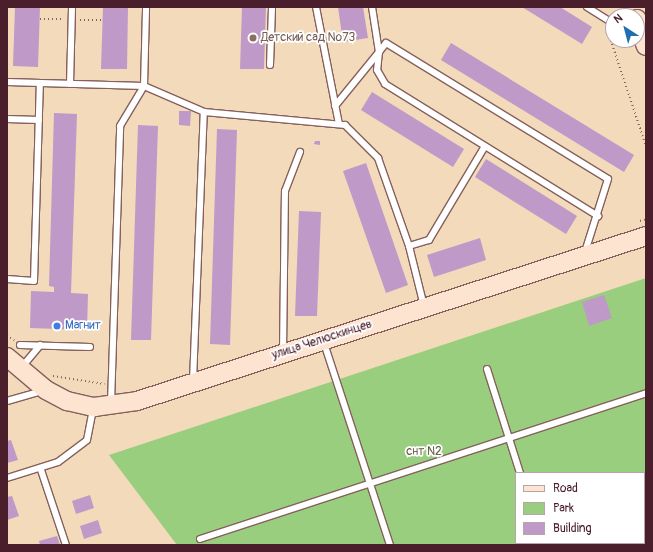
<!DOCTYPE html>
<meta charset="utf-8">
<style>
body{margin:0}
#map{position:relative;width:653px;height:552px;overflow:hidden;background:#f2daba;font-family:Pangolin,sans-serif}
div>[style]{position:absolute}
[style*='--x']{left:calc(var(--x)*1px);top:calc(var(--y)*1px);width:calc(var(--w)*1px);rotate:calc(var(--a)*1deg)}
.green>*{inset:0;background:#9ace7f}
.building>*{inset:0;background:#bf99c8}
.path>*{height:2px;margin-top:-1px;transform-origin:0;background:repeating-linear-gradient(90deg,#85605d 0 1px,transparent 0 4px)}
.roads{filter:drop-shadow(1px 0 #85605d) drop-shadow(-1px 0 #85605d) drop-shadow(0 1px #85605d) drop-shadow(0 -1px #85605d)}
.lane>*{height:6px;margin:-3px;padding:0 3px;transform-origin:3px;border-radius:3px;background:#fff}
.secondary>*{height:18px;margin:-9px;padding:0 9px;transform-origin:9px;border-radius:9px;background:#fde4d1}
.dots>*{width:11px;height:11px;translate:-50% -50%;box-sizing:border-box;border:2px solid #fff;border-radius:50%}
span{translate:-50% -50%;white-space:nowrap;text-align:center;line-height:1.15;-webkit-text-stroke:3.5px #fff;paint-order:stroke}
.education-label{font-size:12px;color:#785e54}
.left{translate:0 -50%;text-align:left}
.shop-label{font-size:12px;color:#366cbe}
.street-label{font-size:12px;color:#4a1f2b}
.park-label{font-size:12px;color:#665c48}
.frame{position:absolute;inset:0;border:8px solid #4a1f2b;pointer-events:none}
.legend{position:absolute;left:515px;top:472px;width:130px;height:72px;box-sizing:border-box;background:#fff;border:1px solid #b7a5aa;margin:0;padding:5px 7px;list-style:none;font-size:12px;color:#4a1f2b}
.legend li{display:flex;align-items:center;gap:8px;height:20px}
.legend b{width:20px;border:1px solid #b7a5aa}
.north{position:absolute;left:605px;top:8px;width:40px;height:40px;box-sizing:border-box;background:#fff;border:1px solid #b7a5aa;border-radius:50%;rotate:324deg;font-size:11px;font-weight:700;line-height:16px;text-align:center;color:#4a1f2b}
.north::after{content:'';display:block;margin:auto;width:14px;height:18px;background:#1f6fb2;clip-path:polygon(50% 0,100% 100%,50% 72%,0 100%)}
</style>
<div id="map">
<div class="green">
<div style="clip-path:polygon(evenodd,646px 278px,646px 545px,177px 545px,109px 455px,646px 278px,516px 473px,644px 473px,644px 543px,516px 543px,516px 473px)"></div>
</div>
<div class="building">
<div style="clip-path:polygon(15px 7px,40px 7px,38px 67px,13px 66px)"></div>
<div style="clip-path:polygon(103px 7px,128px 7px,127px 69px,101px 69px)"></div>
<div style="clip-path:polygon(242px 7px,266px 7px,264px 69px,240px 69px)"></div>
<div style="clip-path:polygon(338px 7px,363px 7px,368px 38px,343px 42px)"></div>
<div style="clip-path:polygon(522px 7px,560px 7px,592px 27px,582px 44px)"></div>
<div style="clip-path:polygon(451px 43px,634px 155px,624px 172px,441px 60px)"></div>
<div style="clip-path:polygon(372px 92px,464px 149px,453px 167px,361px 110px)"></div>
<div style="clip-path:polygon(179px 111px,191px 111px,190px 126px,179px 125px)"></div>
<div style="clip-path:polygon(54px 113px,77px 114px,71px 293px,88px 294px,87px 330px,30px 328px,31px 291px,54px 292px,54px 287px,49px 286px)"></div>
<div style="clip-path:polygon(138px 125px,158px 126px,151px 340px,131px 340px)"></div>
<div style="clip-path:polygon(217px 129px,237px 130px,230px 345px,210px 344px)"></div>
<div style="clip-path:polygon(315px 141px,320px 141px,320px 145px,314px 144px)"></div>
<div style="clip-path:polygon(486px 159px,577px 216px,566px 234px,475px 177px)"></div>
<div style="clip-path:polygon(366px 163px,408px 285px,386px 293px,343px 171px)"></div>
<div style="clip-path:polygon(299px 211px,321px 212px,317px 316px,295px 316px)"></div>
<div style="clip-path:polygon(480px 238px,486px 260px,434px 277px,427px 255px)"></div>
<div style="clip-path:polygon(604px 295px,612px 318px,589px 326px,582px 302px)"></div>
<div style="clip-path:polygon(11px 440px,18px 460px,7px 463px,7px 441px)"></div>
<div style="clip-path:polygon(90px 495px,94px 508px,76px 514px,72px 501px)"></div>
<div style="clip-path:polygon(12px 496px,19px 516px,7px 520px,7px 497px)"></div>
<div style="clip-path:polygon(98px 520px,102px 533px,84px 539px,80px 526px)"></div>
<div style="clip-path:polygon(57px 536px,60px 545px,40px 545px,39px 541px)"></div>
</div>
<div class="path">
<div style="--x:40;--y:19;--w:23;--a:0"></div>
<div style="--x:80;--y:20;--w:23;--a:0"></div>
<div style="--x:607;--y:29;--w:123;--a:71.6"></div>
<div style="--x:640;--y:221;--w:6;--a:-18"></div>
<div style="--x:7;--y:335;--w:9;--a:36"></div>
<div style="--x:53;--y:376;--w:52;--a:8.9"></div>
</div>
<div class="roads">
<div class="lane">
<div style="--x:316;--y:7;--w:119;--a:78.9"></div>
<div style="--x:372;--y:7;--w:46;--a:81.2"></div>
<div style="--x:379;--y:52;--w:11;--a:-52"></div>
<div style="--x:386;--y:43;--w:260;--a:31.5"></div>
<div style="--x:608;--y:179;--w:77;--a:107.5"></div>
<div style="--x:587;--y:7;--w:31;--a:32"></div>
<div style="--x:270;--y:65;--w:58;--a:-88"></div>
<div style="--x:7;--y:82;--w:137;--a:1.7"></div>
<div style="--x:144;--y:86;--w:65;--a:23.4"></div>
<div style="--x:204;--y:112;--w:142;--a:5.3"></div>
<div style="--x:345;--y:125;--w:47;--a:45"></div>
<div style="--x:378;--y:158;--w:93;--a:70.6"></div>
<div style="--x:409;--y:246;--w:62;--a:76"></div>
<div style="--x:70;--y:84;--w:77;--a:-88.5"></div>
<div style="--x:335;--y:106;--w:70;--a:-50.8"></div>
<div style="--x:379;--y:52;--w:18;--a:96"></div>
<div style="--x:377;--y:70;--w:16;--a:60"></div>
<div style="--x:385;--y:84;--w:251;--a:31.8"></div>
<div style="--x:7;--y:119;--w:32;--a:2"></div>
<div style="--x:409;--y:246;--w:21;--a:-17"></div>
<div style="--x:429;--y:240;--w:109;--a:-59.2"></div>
<div style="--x:7;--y:279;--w:27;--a:4"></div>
<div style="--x:34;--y:281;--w:198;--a:-88.3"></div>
<div style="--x:324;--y:343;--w:213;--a:71.9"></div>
<div style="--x:20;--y:345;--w:70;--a:1.6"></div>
<div style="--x:283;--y:352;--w:161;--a:-89.3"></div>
<div style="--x:285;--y:191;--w:42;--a:-69"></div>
<div style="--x:21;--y:368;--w:30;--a:-50"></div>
<div style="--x:487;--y:369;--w:109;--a:72.4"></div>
<div style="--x:193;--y:381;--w:269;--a:-87.7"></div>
<div style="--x:7;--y:401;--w:36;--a:-16"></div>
<div style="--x:111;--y:403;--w:277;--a:-88.1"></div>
<div style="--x:120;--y:126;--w:47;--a:-59"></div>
<div style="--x:144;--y:86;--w:79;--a:-88.5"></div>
<div style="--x:41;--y:470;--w:79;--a:71.6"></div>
<div style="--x:7;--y:478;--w:53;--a:-17.4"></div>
<div style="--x:58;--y:462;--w:36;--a:-37"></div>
<div style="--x:87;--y:440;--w:32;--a:-79"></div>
<div style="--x:200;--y:539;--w:469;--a:-18.1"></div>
<div style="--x:544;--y:543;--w:2;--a:90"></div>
</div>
<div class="secondary">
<div style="--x:637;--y:19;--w:28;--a:72"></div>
<div style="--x:7;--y:357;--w:51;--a:40.2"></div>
<div style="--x:46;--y:390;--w:24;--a:28"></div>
<div style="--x:67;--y:401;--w:28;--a:13"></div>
<div style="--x:94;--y:407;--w:43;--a:-7.9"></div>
<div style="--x:137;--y:401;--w:535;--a:-17.96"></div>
</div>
</div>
<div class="dots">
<div style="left:253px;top:38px;background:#8d6e63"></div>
<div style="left:57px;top:326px;background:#3f7fe0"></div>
</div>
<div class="education-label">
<span class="left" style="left:261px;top:38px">Детский сад №73</span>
</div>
<div class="shop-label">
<span class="left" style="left:65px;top:326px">Магнит</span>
</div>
<div class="street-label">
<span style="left:322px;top:340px;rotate:-18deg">улица Челюскинцев</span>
</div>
<div class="park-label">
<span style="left:424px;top:452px">снт N2</span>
</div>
<div class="frame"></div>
<ul class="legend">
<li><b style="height:5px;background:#fde4d1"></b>Road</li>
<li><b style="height:11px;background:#9ace7f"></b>Park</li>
<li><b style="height:11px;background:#bf99c8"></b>Building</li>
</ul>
<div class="north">N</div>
</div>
